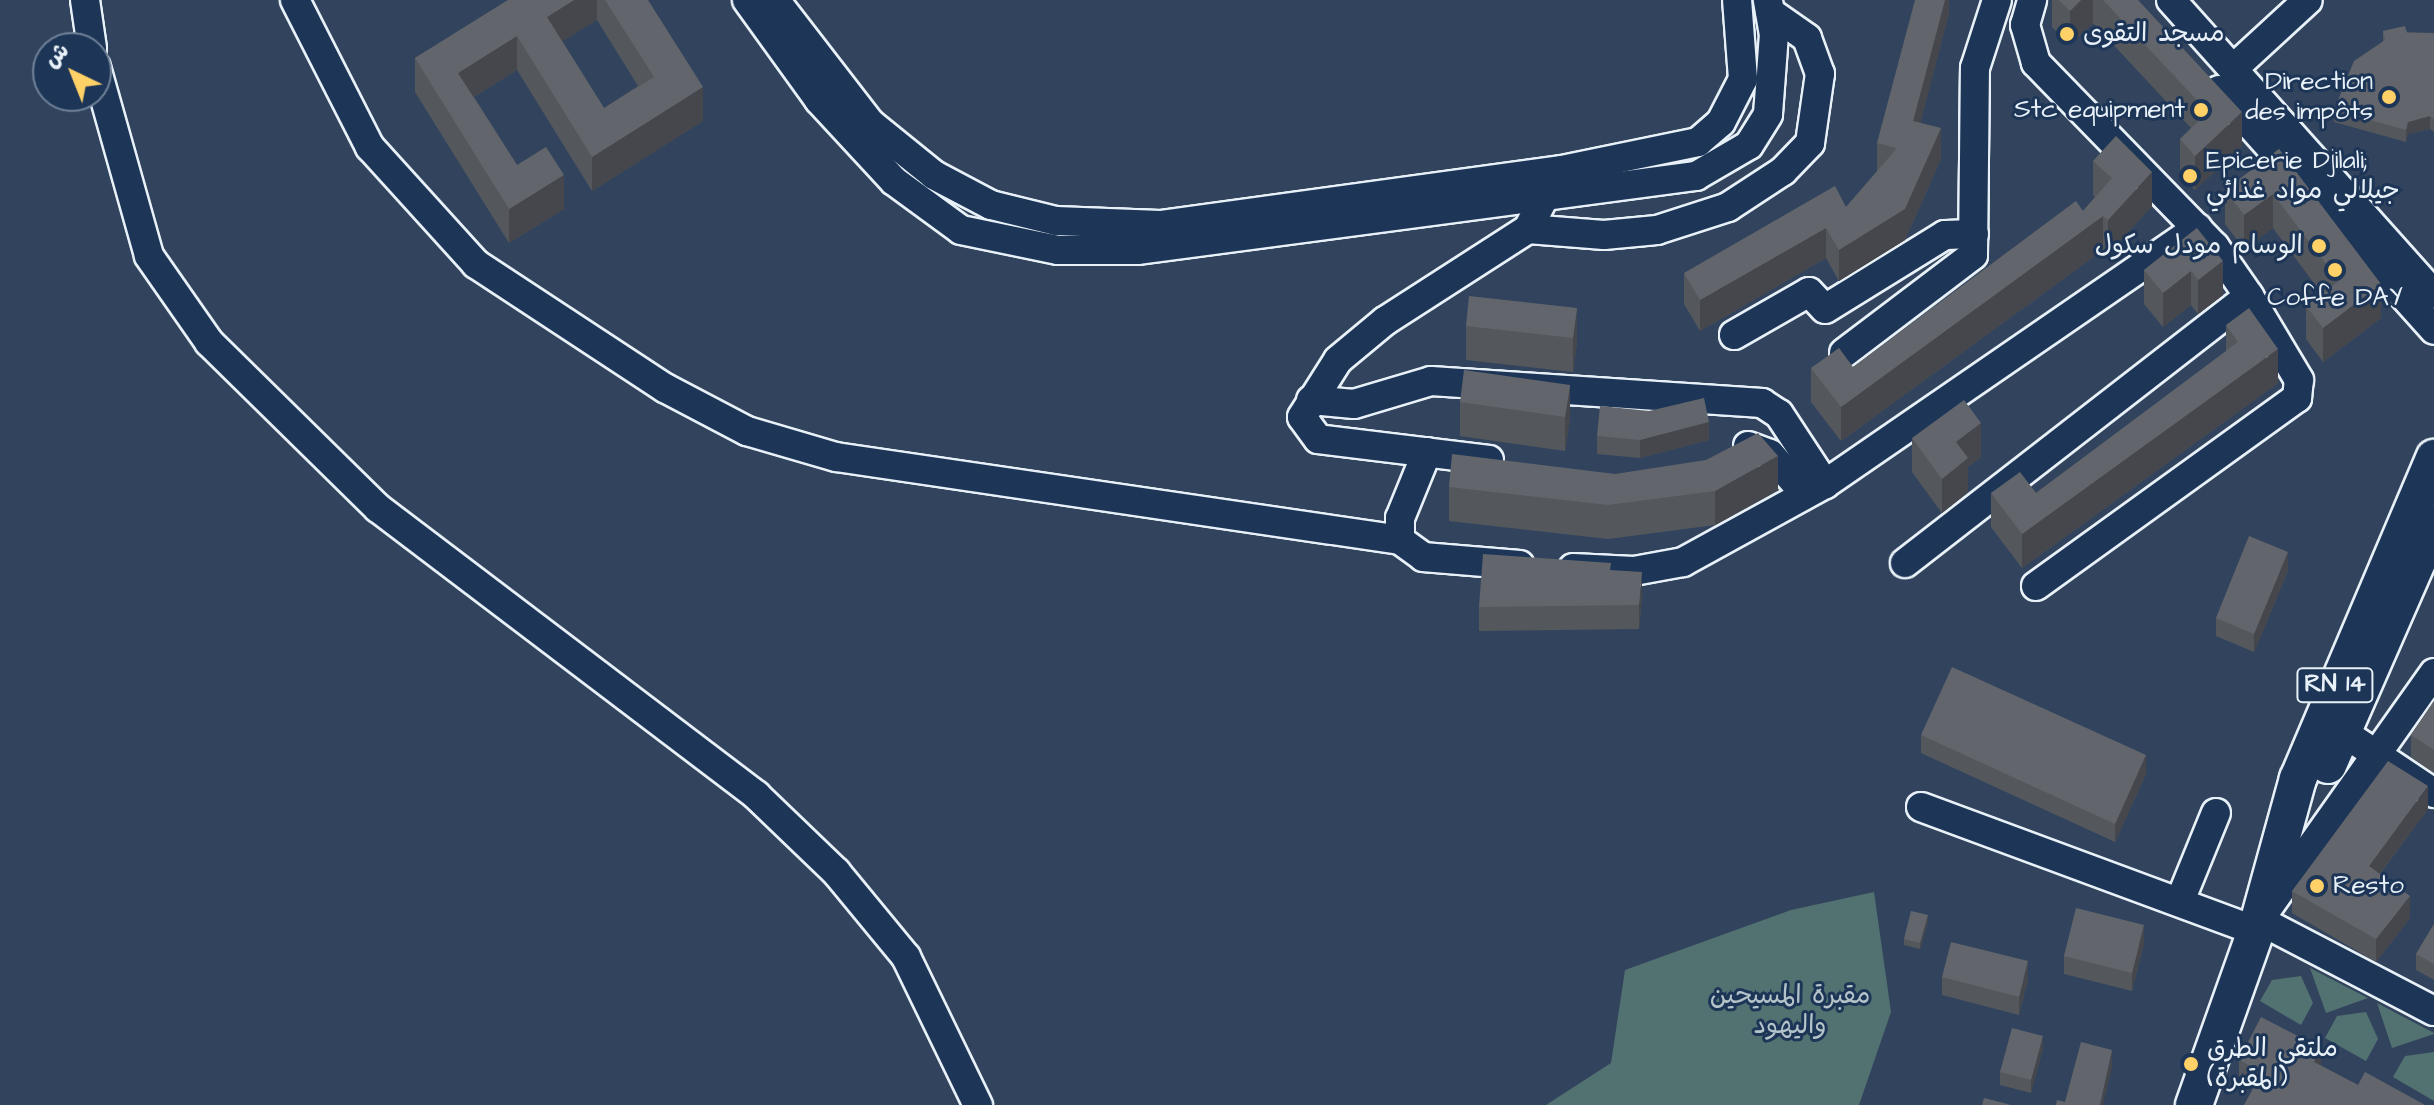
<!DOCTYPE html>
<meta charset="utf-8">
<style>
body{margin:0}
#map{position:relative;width:2434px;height:1105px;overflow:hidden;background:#32445d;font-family:"Architects Daughter","Playpen Sans Arabic",sans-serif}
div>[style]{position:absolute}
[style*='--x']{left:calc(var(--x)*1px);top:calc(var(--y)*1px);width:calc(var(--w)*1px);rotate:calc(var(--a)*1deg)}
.green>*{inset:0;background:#527171}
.roads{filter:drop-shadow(2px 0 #e8f1f8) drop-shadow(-2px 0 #e8f1f8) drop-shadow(0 2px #e8f1f8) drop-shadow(0 -2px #e8f1f8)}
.minor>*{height:28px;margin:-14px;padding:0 14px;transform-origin:14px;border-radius:14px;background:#1d3557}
.major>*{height:36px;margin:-18px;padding:0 18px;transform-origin:18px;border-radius:18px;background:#1d3557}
.wall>*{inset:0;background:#54585d}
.shaded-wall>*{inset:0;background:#45474c}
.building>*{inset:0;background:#62666c}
.dots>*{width:22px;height:22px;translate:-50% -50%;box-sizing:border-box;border:4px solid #1d3557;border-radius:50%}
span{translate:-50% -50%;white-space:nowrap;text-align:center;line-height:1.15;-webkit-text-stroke:6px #1d3557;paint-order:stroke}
.shield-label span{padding:2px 6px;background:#1d3557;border:2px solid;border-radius:6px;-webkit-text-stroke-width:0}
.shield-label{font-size:24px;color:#e8f1f8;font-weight:700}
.poi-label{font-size:26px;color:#e8f1f8}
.left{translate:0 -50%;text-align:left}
.right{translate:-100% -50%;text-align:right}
.park-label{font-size:26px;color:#b4c4c9}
.north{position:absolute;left:32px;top:32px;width:80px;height:80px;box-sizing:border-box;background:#1d3557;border:2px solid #6e8097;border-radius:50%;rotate:317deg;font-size:22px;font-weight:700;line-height:32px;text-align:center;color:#e8f1f8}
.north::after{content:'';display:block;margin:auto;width:28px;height:36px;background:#ffd166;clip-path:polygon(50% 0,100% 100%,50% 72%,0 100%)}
</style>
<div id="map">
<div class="green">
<div style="clip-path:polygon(1874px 892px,1891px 1012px,1859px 1105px,1546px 1105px,1611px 1063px,1625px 970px,1791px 910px)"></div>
<div style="clip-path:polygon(2310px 968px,2368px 998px,2326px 1013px)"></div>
<div style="clip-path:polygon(2301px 976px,2313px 1003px,2301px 1025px,2260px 1001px,2272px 980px)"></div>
<div style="clip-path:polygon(2377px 1003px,2434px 1033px,2434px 1034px,2392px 1048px)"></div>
<div style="clip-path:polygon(2366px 1012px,2378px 1039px,2366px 1061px,2325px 1038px,2337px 1016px)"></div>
<div style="clip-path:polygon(2434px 1052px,2434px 1101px,2393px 1077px,2405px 1056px)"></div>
</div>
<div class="roads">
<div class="minor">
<div style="--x:85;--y:0;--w:49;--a:81.7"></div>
<div style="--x:295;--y:0;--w:165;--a:63"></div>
<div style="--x:370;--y:147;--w:158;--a:47.8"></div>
<div style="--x:476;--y:264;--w:226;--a:33.3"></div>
<div style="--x:665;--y:388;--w:93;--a:27.7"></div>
<div style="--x:747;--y:431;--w:93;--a:16.3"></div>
<div style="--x:836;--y:457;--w:570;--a:8.37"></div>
<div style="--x:747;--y:0;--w:123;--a:54.2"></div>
<div style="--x:819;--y:100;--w:110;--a:47.2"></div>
<div style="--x:894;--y:181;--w:83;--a:36.2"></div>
<div style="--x:961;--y:230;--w:99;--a:11.7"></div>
<div style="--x:1058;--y:250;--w:79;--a:0"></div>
<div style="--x:1137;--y:250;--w:564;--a:-7.54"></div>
<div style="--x:1696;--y:176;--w:61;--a:-30.3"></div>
<div style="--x:1749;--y:145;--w:36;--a:-58"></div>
<div style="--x:1768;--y:114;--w:79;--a:-85.7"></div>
<div style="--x:1774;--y:35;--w:36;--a:-100"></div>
<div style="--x:775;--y:0;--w:157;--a:52.3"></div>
<div style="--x:871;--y:124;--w:81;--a:39"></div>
<div style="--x:934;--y:175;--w:64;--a:27.8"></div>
<div style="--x:991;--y:205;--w:67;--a:13.8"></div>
<div style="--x:1056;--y:221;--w:104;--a:2.2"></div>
<div style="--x:1160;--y:225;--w:406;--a:-7.8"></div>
<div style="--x:1562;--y:170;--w:139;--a:-11.6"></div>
<div style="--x:1698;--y:142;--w:30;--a:-41"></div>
<div style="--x:1721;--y:122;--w:48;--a:-62.9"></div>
<div style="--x:1743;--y:79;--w:79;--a:-94.3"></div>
<div style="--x:2171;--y:0;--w:394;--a:48.2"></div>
<div style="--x:96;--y:67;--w:196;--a:74.3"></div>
<div style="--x:149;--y:256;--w:105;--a:55.1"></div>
<div style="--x:209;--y:342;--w:237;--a:44.5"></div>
<div style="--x:378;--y:508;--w:475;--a:37.2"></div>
<div style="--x:756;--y:795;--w:111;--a:43.9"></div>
<div style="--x:836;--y:872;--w:110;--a:50.5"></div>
<div style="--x:906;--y:957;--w:165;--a:64.1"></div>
<div style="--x:2234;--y:68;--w:100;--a:-42.6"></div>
<div style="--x:2219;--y:90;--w:322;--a:48.1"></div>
<div style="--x:1528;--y:229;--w:76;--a:4.5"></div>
<div style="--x:1604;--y:235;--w:53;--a:-5.4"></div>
<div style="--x:1657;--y:230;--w:75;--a:-17.9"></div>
<div style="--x:1728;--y:207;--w:66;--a:-33.2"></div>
<div style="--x:1783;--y:171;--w:39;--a:-46"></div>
<div style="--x:1810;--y:143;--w:70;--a:-81.8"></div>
<div style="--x:1820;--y:74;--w:38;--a:-110"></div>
<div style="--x:1807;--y:38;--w:45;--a:-144.9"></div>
<div style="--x:1734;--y:335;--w:86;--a:-29.8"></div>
<div style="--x:1809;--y:292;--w:23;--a:47"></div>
<div style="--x:1825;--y:309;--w:141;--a:-31.7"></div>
<div style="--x:1945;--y:235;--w:29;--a:-2"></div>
<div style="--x:1844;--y:353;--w:162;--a:-37.2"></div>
<div style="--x:1973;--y:255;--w:187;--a:-89.4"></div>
<div style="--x:1975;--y:68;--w:71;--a:-72.1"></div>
<div style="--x:1311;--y:400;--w:43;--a:5.3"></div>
<div style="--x:1354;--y:404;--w:80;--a:-16.6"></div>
<div style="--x:1431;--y:381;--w:332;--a:3.8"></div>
<div style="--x:1762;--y:403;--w:20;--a:33"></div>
<div style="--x:1779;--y:414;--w:84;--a:56.7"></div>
<div style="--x:1748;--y:446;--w:23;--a:20"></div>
<div style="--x:1770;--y:454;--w:53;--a:48.8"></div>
<div style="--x:1427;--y:452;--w:71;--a:112.2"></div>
<div style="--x:1400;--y:518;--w:22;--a:90"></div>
<div style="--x:1400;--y:540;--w:29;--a:36"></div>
<div style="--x:1423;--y:557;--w:97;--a:4.7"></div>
<div style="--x:1489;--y:460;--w:172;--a:-173"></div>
<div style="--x:1318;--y:439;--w:27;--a:-126"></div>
<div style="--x:1302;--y:417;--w:67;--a:-57.7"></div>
<div style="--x:1338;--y:360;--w:61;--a:-39.7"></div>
<div style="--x:1385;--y:321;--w:170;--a:-32.8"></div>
<div style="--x:1528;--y:229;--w:35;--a:-63"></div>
<div style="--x:1905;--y:563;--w:435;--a:-37.8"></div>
<div style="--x:2249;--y:296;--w:60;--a:-124.8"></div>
<div style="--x:2215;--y:247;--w:257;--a:-134.2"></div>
<div style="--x:2036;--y:63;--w:40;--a:-106"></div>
<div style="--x:2025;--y:25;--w:26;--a:-74"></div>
<div style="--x:1573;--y:568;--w:61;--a:2.8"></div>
<div style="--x:1634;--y:571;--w:50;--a:-10.4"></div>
<div style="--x:1683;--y:562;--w:162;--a:-28.8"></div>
<div style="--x:1825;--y:484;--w:452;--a:-34.5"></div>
<div style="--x:2036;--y:586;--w:322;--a:-35.8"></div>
<div style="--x:2297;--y:398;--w:18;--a:-84"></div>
<div style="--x:2299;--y:380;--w:98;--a:-120.8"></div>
<div style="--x:2434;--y:673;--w:303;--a:125.3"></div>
<div style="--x:2259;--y:920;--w:197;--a:27.5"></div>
<div style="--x:2326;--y:721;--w:130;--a:33.7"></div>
<div style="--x:1921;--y:807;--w:357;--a:20.3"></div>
<div style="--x:2180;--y:901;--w:95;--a:-67.8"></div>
</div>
<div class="major">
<div style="--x:2328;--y:765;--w:264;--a:-66.3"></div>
<div style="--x:2194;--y:1105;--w:185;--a:-70.4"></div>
<div style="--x:2256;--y:931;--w:158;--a:-74.6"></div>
<div style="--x:2298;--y:779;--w:349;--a:-67"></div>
</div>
</div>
<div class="wall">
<div style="clip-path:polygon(evenodd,508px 0,648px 0,703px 121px,592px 191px,517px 70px,474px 97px,517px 165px,564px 209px,509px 243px,415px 92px,415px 58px,508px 0,597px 20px,638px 86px,604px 108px,562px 41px,597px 20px)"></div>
<div style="clip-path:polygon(1949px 0,1949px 13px,1920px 123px,1941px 159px,1905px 240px,1839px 281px,1826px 258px,1700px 331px,1684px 304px,1684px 273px,1846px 207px,1877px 172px,1877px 143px)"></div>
<div style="clip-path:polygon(2052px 0,2138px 0,2242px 146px,2195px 190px,2180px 173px,2180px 139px,2191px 128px,2093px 23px,2070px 45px,2052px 27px)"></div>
<div style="clip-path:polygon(2383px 31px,2434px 33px,2434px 132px,2430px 129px,2408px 134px,2406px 142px,2334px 122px,2334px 110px,2383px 41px)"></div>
<div style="clip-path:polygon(2279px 149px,2381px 318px,2323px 362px,2306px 339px,2306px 306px,2322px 294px,2273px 228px,2244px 249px,2225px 224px,2225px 190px)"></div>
<div style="clip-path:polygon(2093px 161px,2152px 206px,2108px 254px,2103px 250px,1841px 441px,1811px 402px,1811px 368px,1853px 367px,2083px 211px,2095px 197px,2093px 195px)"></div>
<div style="clip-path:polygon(2197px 228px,2223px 295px,2198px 314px,2191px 305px,2163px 327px,2144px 304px,2144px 270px)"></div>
<div style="clip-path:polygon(1577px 308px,1577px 342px,1573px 372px,1466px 360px,1466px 326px)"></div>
<div style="clip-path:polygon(2226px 325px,2278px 383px,2022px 568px,1991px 527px,1991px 493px,2036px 493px,2226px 352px)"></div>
<div style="clip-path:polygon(1570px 385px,1570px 418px,1565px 451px,1460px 436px,1460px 402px)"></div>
<div style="clip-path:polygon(1597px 436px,1709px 440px,1640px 458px,1597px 454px)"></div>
<div style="clip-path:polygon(1912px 438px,1981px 457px,1968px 467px,1968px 492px,1942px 513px,1912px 472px)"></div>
<div style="clip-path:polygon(1615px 474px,1778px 490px,1715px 525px,1608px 539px,1449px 521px,1449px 487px)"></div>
<div style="clip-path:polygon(1611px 570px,1642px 596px,1639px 629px,1479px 631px,1479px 607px)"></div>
<div style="clip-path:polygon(2288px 571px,2254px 652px,2216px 636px,2216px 618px)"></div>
<div style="clip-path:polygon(2434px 701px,2434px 773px,2411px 757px,2411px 735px)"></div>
<div style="clip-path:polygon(1921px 735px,2146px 774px,2115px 842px,1921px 753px)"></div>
<div style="clip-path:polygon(2428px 809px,2380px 874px,2410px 918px,2376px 962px,2292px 913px,2292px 891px)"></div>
<div style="clip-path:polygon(1928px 921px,1920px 949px,1904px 945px,1904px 939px)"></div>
<div style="clip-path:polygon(2434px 924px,2434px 980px,2416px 970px,2416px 954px)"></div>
<div style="clip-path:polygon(2144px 943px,2132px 991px,2064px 974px,2064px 956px)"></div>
<div style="clip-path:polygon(1942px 977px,2028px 979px,2019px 1015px,1942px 995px)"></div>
<div style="clip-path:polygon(2043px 1048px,2031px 1093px,2000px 1085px,2000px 1072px)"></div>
<div style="clip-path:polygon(2239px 1060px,2321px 1064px,2320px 1065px,2358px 1085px,2425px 1105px,2255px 1084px,2239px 1076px)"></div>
</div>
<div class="shaded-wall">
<div style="clip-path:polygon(574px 0,597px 0,597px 20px,547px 51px,547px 17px)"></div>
<div style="clip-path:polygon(1945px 0,1949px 0,1949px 13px,1913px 152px,1913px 121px)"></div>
<div style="clip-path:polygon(2081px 0,2093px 0,2093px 23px,2070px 45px,2070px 11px)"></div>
<div style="clip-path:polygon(517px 36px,517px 70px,458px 107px,458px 73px)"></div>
<div style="clip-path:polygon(703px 87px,703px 121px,592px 191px,592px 157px)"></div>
<div style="clip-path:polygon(2242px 112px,2242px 146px,2195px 190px,2195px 156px)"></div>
<div style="clip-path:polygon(2430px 116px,2430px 129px,2408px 134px,2406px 142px,2406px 130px,2408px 122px)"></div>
<div style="clip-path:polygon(1941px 128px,1941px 159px,1905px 240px,1839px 281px,1839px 250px)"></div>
<div style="clip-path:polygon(2152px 172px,2152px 206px,2108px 254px,2108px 220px)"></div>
<div style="clip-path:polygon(564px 175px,564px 209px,509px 243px,509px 209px)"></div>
<div style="clip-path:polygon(2273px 194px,2273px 228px,2244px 249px,2244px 215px)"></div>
<div style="clip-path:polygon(2103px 216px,2103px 250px,1841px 441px,1841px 407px)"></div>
<div style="clip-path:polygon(1826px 228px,1826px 258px,1700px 331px,1700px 300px)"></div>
<div style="clip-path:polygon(2223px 261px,2223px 295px,2198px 314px,2198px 280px)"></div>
<div style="clip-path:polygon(2191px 271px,2191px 305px,2163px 327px,2163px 293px)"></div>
<div style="clip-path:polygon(2381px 284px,2381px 318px,2323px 362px,2323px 328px)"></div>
<div style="clip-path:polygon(1577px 308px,1577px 342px,1573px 372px,1573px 338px)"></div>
<div style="clip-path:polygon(2278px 349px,2278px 383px,2022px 568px,2022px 534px)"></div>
<div style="clip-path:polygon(1570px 385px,1570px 418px,1565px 451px,1565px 417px)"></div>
<div style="clip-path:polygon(1709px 422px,1709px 440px,1640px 458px,1640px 440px)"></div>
<div style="clip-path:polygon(1981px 423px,1981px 457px,1968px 467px,1968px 492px,1942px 513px,1942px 479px,1956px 442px)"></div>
<div style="clip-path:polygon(1778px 456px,1778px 490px,1715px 525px,1715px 491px)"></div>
<div style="clip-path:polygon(2288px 552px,2288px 571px,2254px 652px,2254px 634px)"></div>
<div style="clip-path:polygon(1642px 572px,1642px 596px,1639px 629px,1639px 605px)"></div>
<div style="clip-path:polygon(2146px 755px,2146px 774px,2115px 842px,2115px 824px)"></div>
<div style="clip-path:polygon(2428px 786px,2428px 809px,2369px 888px,2369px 866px)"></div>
<div style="clip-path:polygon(2410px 896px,2410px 918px,2376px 962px,2376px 939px)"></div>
<div style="clip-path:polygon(1928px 915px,1928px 921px,1920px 949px,1920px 943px)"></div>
<div style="clip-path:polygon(2144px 925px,2144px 943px,2132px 991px,2132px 973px)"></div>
<div style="clip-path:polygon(2028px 961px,2028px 979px,2019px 1015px,2019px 997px)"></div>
<div style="clip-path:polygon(2043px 1036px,2043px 1048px,2031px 1093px,2031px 1080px)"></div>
<div style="clip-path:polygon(2321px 1048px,2321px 1064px,2314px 1077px,2314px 1062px)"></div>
<div style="clip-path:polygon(2112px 1050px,2112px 1067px,2103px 1105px,2100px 1105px)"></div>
</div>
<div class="building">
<div style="clip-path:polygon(508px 0,574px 0,547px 17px,604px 108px,654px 77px,605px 0,648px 0,703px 87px,592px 157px,517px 36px,458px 73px,517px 165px,546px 147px,564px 175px,509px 209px,415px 58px)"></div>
<div style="clip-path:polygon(1915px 0,1945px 0,1913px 121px,1941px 128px,1905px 209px,1839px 250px,1826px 228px,1700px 300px,1684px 273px,1835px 186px,1846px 207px,1897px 148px,1877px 143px)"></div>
<div style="clip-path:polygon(2059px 0,2081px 0,2070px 11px)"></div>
<div style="clip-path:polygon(2103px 0,2138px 0,2242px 112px,2195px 156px,2180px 139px,2208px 112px)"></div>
<div style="clip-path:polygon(2405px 26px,2407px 33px,2434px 33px,2434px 120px,2430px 116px,2408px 122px,2406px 130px,2334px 110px,2354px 61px,2385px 40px,2383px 31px)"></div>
<div style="clip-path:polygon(2116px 136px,2152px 172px,2108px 220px,2103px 216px,1841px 407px,1811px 368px,1839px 348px,1853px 367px,2076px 201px,2083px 211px,2112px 178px,2093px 161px)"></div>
<div style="clip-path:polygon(2279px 149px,2381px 284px,2323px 328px,2306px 306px,2339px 281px,2273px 194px,2244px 215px,2225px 190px)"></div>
<div style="clip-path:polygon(2197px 228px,2223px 261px,2198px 280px,2191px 271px,2163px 293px,2144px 270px)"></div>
<div style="clip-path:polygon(1469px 296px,1577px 308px,1573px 338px,1466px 326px)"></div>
<div style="clip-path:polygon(2249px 308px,2278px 349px,2022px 534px,1991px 493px,2020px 472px,2036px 493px,2238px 342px,2226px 325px)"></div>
<div style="clip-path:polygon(1464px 370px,1570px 385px,1565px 417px,1460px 402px)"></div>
<div style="clip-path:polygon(1704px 398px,1709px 422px,1640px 440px,1597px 436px,1600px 406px,1649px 411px)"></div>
<div style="clip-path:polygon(1964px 400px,1981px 423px,1956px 442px,1968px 458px,1942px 479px,1912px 438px)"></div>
<div style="clip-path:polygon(1758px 433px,1778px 456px,1715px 491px,1608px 505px,1449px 487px,1452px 454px,1615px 474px,1706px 460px)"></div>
<div style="clip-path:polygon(2249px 536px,2288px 552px,2254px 634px,2216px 618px)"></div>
<div style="clip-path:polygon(1483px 554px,1611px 563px,1610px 570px,1642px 572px,1639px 605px,1479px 607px)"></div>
<div style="clip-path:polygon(1952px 667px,2146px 755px,2115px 824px,1921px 735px)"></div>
<div style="clip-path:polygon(2434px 701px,2434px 750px,2411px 735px)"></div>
<div style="clip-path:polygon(2388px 761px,2428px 786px,2369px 866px,2410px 896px,2376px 939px,2292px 891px)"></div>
<div style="clip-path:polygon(2076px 908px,2144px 925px,2132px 973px,2064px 956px)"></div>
<div style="clip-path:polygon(1911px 911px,1928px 915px,1920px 943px,1904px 939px)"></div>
<div style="clip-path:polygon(2434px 924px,2434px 964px,2416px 954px)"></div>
<div style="clip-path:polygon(1951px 942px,2028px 961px,2019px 997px,1942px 977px)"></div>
<div style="clip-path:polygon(2261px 1017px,2321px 1048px,2314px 1062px,2358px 1085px,2365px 1072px,2425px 1105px,2244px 1105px,2262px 1072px,2239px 1060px)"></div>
<div style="clip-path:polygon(2012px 1028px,2043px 1036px,2031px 1080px,2000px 1072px)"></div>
<div style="clip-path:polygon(2081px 1042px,2112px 1050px,2100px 1105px,2056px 1105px,2057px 1100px,2065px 1102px)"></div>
<div style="clip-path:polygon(1984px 1098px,2011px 1105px,1982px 1105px)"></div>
</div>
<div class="dots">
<div style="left:2067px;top:34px;background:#ffd166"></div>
<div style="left:2389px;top:97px;background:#ffd166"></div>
<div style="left:2201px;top:110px;background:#ffd166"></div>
<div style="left:2190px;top:176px;background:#ffd166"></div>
<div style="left:2319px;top:246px;background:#ffd166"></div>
<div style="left:2335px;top:270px;background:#ffd166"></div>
<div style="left:2317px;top:886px;background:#ffd166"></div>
<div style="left:2191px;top:1064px;background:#ffd166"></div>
</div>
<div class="shield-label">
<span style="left:2335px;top:685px">RN 14</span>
</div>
<div class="poi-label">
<span class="left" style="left:2083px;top:34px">مسجد التقوى</span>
<span class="right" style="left:2373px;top:97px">Direction<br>des impôts</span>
<span class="right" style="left:2185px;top:110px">Stc equipment</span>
<span class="left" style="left:2206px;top:176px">Epicerie Djilali;<br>جيلالي مواد غذائي</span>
<span class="right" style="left:2303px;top:246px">الوسام مودل سكول</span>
<span style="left:2335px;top:298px">Coffe DAY</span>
<span class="left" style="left:2333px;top:886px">Resto</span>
<span class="left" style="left:2207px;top:1064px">ملتقى الطرق<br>(المقبرة)</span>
</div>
<div class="park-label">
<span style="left:1790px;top:1011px">مقبرة المسيحين<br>واليهود</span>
</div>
<div class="north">ش</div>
</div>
